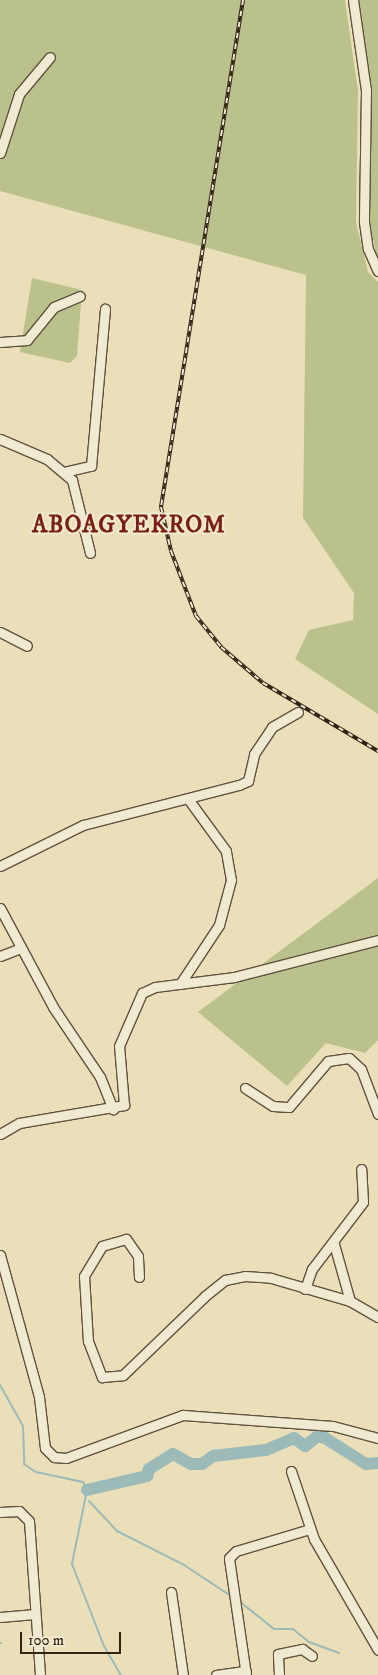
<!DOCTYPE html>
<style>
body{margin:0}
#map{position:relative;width:378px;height:1675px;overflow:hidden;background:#eadfb9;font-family:"IM FELL DW Pica",serif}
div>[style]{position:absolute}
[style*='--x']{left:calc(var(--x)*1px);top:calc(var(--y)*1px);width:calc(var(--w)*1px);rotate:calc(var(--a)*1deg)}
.green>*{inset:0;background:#bac18d}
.stream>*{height:2px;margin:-1px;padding:0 1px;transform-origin:1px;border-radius:1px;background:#9bbab8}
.river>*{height:12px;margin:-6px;padding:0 6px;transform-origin:6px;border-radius:6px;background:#9bbab8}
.roads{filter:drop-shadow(1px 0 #60523e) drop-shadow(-1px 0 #60523e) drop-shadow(0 1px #60523e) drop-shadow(0 -1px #60523e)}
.minor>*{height:9px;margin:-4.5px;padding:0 4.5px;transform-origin:4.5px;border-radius:4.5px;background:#f1ead2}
.rail>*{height:4px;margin-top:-2px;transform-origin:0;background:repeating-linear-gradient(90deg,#f1ead2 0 5.5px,#322315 0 11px);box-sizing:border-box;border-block:1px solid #322315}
span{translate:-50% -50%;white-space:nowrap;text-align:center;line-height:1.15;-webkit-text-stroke:4px #f1ead2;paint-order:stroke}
.district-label{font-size:24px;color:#7a1f14;font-weight:700;letter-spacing:1px}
.scale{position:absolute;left:20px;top:1632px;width:101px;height:22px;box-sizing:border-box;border:2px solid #322315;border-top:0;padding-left:6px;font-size:15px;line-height:18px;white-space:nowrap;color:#322315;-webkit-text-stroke:4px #f1ead2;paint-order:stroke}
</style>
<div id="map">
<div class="green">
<div style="clip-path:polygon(0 0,345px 0,358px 91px,356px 222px,368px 272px,378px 282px,378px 714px,295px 659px,309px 630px,353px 620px,354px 593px,303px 518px,306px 275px,0 191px)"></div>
<div style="clip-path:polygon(358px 0,378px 0,378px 262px,369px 221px,370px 90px)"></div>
<div style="clip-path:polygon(32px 278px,82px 290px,77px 356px,70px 363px,20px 352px)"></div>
<div style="clip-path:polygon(378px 878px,378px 1040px,365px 1053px,326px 1043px,287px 1086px,198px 1012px)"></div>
</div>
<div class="stream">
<div style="--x:0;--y:1385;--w:47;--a:60.7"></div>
<div style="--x:23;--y:1426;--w:38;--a:88"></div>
<div style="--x:24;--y:1464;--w:14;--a:34"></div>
<div style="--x:36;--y:1472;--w:48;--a:12"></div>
<div style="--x:83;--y:1482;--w:9;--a:63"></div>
<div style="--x:87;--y:1490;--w:76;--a:101.5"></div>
<div style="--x:72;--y:1564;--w:88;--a:68.7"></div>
<div style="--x:104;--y:1646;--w:34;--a:60"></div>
<div style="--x:89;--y:1501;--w:41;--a:47"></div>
<div style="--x:117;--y:1531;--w:75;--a:26.9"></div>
<div style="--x:184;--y:1565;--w:56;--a:33.4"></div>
<div style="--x:239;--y:1601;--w:45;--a:38.7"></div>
<div style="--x:274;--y:1629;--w:19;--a:0"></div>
<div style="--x:293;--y:1629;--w:21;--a:39"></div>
<div style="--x:309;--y:1642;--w:32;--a:20"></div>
<div style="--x:0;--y:1643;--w:1;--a:0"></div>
</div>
<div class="river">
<div style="--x:87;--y:1490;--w:62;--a:-13.1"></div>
<div style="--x:147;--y:1476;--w:7;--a:-74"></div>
<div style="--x:149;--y:1469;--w:28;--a:-32"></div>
<div style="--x:173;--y:1454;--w:21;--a:29"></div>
<div style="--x:191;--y:1464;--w:11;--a:0"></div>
<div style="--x:202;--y:1464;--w:14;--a:-36"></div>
<div style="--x:213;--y:1456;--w:53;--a:-6.5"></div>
<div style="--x:266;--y:1450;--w:30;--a:-23"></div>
<div style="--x:294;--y:1438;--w:14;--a:36"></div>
<div style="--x:305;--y:1446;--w:16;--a:-38"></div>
<div style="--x:318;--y:1436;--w:7;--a:16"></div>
<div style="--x:325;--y:1438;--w:49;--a:32.4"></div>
<div style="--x:366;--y:1464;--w:12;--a:-5"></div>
</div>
<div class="roads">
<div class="minor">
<div style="--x:353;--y:0;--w:91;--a:81.8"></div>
<div style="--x:366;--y:90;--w:132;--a:90.9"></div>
<div style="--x:364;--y:222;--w:27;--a:82"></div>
<div style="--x:368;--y:249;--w:24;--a:66"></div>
<div style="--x:0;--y:153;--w:62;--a:-72.1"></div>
<div style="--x:19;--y:94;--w:48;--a:-50"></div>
<div style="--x:0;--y:342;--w:27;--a:-4"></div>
<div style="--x:27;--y:340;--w:43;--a:-50.7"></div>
<div style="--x:54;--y:307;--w:28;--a:-23"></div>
<div style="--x:0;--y:439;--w:51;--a:23.1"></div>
<div style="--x:47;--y:459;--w:33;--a:40"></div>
<div style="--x:72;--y:480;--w:75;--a:76.1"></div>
<div style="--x:64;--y:472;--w:28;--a:-13"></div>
<div style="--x:91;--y:466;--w:158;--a:-84.9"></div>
<div style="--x:0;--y:632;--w:30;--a:27"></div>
<div style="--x:0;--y:866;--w:93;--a:-26.3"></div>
<div style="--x:83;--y:825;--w:161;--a:-14.4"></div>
<div style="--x:239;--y:785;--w:10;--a:-24"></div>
<div style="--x:248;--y:781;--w:28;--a:-77"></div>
<div style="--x:254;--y:754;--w:32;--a:-56"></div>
<div style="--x:272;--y:727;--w:30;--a:-30"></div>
<div style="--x:0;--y:908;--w:112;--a:61.8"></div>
<div style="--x:53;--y:1007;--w:84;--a:56.1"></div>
<div style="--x:100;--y:1077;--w:35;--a:68"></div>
<div style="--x:0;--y:956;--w:22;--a:-21"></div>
<div style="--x:180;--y:984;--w:71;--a:-56.5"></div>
<div style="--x:219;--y:925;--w:47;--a:-75.1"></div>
<div style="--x:231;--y:880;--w:29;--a:-100"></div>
<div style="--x:226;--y:851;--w:63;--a:-126"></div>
<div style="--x:245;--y:1088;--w:33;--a:33"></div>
<div style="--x:273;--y:1106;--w:16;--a:4"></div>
<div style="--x:289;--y:1107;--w:60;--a:-49.7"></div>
<div style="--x:328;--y:1061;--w:21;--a:-8"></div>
<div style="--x:349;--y:1058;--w:16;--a:43"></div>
<div style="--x:361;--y:1069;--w:48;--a:69.3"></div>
<div style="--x:0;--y:1134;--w:22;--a:-30"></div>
<div style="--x:19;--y:1123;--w:107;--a:-9.7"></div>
<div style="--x:124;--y:1105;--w:59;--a:-94.8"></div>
<div style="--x:119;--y:1046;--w:58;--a:-66.5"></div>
<div style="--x:142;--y:993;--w:14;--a:-25"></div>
<div style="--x:155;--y:987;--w:80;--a:-7.2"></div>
<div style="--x:234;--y:977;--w:149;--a:-14.4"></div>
<div style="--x:334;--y:1244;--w:59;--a:74.3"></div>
<div style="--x:0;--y:1255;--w:147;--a:74.6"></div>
<div style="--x:39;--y:1397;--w:51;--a:83.3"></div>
<div style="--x:45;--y:1448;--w:13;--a:45"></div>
<div style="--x:54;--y:1457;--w:12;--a:5"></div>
<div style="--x:66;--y:1458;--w:125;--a:-20.2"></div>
<div style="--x:183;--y:1415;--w:150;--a:4.2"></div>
<div style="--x:333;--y:1426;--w:47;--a:14.9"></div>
<div style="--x:139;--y:1277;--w:21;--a:-93"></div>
<div style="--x:138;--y:1256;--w:21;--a:-125"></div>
<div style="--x:126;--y:1239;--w:25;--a:164"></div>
<div style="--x:102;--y:1246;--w:35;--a:121"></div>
<div style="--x:84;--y:1276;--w:65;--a:86.5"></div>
<div style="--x:88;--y:1341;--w:39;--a:69"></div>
<div style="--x:102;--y:1377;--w:21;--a:-5"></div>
<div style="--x:123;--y:1375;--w:114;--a:-43.9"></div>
<div style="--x:205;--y:1296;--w:26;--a:-39"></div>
<div style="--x:225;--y:1280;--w:20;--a:-11"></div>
<div style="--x:245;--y:1276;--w:26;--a:4"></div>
<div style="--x:271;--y:1278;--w:82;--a:16.2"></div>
<div style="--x:350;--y:1301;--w:32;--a:30"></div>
<div style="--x:305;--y:1289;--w:21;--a:-71"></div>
<div style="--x:312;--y:1269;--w:84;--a:-52.7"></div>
<div style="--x:363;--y:1202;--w:33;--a:-93"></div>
<div style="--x:291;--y:1471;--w:72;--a:71.3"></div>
<div style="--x:314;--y:1539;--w:128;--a:60"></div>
<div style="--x:0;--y:1512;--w:19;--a:-3"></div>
<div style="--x:19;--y:1511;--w:14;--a:45"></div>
<div style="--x:29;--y:1521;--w:154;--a:85.9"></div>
<div style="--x:171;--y:1592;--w:84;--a:81.8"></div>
<div style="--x:0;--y:1617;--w:35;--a:-5"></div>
<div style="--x:216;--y:1675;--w:30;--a:-8"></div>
<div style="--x:246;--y:1675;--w:118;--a:-98.3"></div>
<div style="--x:229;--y:1558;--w:10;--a:-45"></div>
<div style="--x:236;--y:1551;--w:77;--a:-16.6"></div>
<div style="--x:279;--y:1675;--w:21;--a:-93"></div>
<div style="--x:278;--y:1654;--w:25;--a:-12"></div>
<div style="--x:302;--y:1649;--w:12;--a:35"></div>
</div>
</div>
<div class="rail">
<div style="--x:243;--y:0;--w:514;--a:99.19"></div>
<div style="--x:161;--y:507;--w:45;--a:77.2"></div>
<div style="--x:171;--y:551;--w:70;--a:69"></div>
<div style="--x:196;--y:616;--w:40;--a:51"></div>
<div style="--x:221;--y:647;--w:55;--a:40.6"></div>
<div style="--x:263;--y:683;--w:134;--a:30.6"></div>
</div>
<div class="district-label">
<span style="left:129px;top:526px">ABOAGYEKROM</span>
</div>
<div class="scale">100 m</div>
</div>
